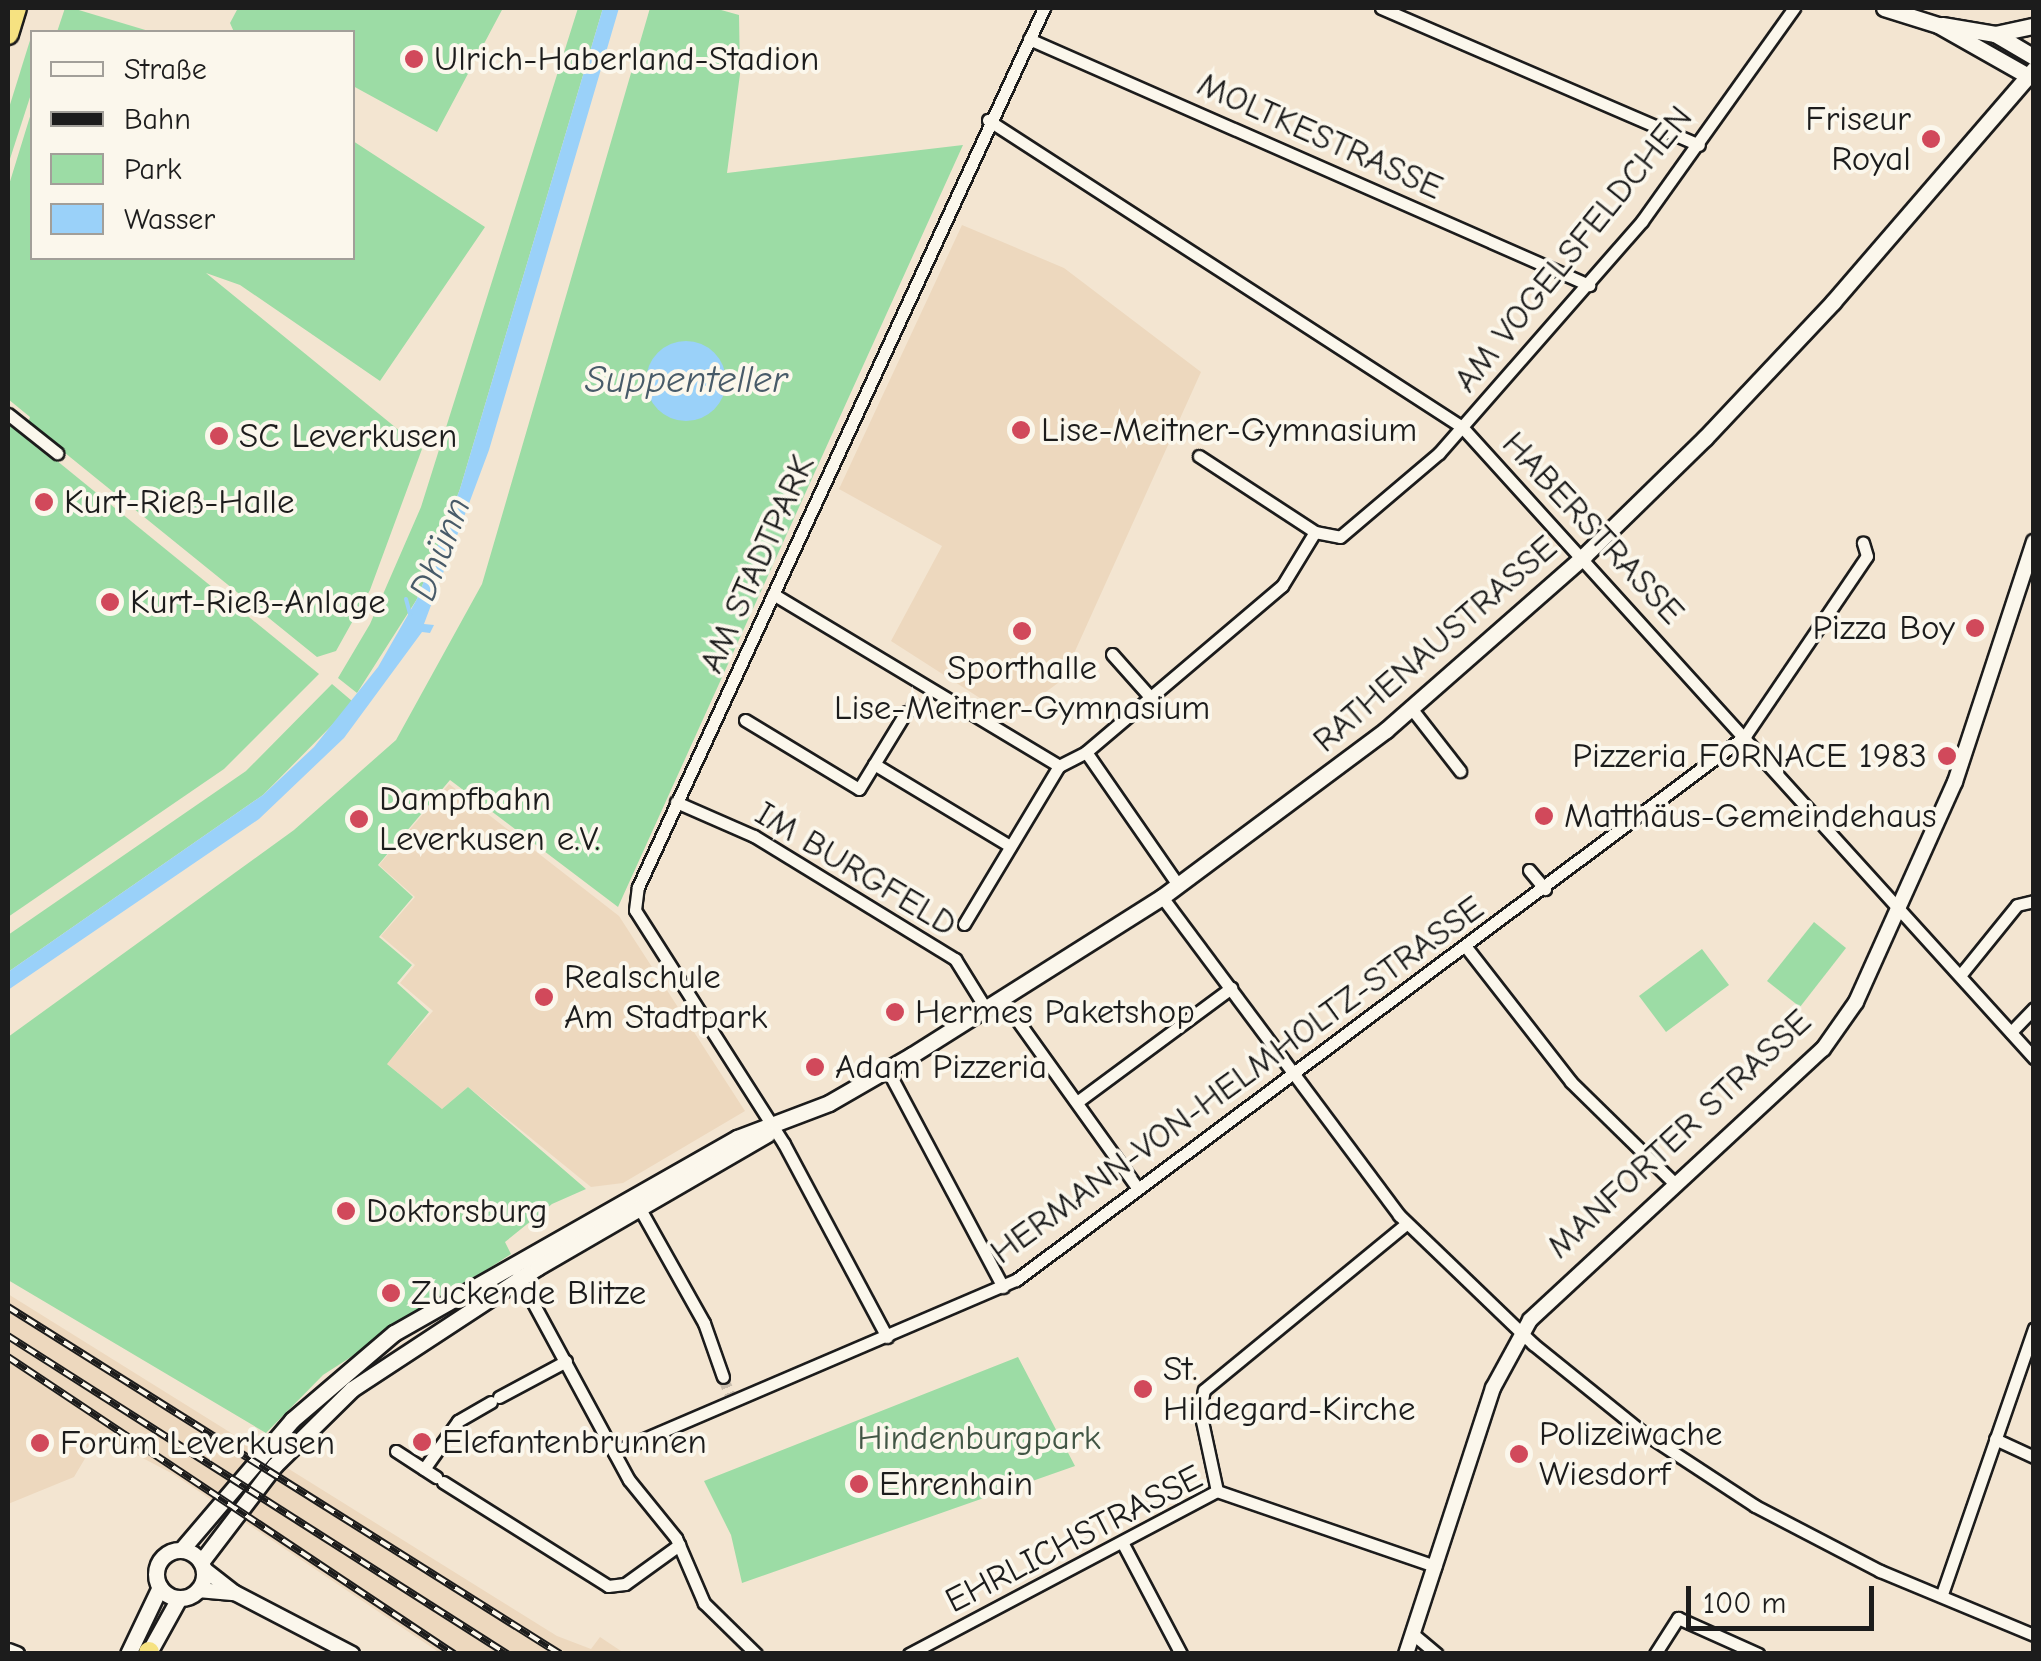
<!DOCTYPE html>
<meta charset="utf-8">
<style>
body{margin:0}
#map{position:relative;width:2041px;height:1661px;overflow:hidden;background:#f3e5d1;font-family:"Comic Neue",sans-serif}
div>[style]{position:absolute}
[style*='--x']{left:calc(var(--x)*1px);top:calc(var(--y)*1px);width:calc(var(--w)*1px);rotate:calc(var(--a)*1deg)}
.built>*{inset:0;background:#edd8be}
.green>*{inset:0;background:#9cdca5}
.water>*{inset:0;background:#9ad1f9}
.round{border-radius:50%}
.stream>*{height:4px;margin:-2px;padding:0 2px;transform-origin:2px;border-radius:2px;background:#9ad1f9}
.minor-tunnel>*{height:11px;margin-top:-5.5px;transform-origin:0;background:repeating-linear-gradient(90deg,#c8bdad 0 11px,transparent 0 16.5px)}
.roads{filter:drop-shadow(2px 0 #1c1c1c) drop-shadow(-2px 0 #1c1c1c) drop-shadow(0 2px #1c1c1c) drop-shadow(0 -2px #1c1c1c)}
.minor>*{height:11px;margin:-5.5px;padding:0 5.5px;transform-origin:5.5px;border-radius:5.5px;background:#fbf7ec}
.tertiary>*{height:14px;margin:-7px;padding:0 7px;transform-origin:7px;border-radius:7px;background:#fbf7ec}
.secondary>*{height:15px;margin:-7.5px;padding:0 7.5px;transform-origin:7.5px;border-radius:7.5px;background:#fbf7ec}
.secondary>.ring{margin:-7.5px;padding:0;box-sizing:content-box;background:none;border:15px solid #fbf7ec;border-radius:50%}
.trunk>*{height:20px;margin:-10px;padding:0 10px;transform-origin:10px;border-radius:10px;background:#f6e281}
.motorway>*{height:20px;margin:-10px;padding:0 10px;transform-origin:10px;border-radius:10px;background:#f6e281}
.rail>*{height:8px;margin-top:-4px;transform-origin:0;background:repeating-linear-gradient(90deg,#fbf7ec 0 11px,#1c1c1c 0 22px);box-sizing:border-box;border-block:2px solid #1c1c1c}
.dots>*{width:28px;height:28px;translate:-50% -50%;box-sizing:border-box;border:5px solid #fbf7ec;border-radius:50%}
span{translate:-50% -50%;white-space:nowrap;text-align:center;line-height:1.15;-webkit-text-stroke:8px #fbf7ec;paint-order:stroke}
.poi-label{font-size:35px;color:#1c1c1c}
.left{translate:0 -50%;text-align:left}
.right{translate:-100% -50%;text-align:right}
.street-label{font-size:35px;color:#1c1c1c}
.park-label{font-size:35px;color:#425645}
.water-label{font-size:38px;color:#485b69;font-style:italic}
.frame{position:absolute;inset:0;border:10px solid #1c1c1c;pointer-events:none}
.legend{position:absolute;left:30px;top:30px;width:325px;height:230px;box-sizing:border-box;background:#fbf7ec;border:2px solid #a29f99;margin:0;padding:12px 18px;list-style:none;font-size:30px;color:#1c1c1c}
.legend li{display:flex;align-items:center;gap:20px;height:50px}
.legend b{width:50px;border:2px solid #a29f99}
.scale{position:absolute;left:1686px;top:1586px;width:188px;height:45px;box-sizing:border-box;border:5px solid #1c1c1c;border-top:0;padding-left:12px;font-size:30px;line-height:35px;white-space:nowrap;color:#1c1c1c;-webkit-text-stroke:8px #fbf7ec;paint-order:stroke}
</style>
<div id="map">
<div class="built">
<div style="clip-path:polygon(962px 225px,1064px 268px,1201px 372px,1062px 680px,1011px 718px,891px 641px,942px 546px,839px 489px)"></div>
<div style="clip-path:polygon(449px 784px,619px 916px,745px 1111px,623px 1183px,591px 1187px,468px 1087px,442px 1109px,386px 1063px,433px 1011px,400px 983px,415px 965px,381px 936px,415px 897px,379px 865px)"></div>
<div style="clip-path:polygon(8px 1294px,557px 1636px,591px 1649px,600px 1637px,624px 1653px,440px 1653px,173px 1474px,99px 1435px,74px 1477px,8px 1504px)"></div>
</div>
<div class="green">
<div style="clip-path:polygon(65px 8px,72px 8px,152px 32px,57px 32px)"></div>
<div style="clip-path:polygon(238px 8px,503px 8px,437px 132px,353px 86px,352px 32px,234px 32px,230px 23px)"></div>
<div style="clip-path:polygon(578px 8px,603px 8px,460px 489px,417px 599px,357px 693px,338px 678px,370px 624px,421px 507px)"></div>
<div style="clip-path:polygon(650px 8px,714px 8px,739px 15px,740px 74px,727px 173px,963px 145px,618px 907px,450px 780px,378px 865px,413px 897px,379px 937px,412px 965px,397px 983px,429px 1012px,387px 1064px,442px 1109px,468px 1087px,586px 1189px,552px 1204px,505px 1242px,511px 1254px,323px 1375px,266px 1433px,8px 1280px,8px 1037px,294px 830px,396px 740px,482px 584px)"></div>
<div style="clip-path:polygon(32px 34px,32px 91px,8px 165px,8px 111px)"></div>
<div style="clip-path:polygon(32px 110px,32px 258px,352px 258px,353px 141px,485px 227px,380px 381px,240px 285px,206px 273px,422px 449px,370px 590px,336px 651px,317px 657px,28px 423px,30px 417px,8px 399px,8px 188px)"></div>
<div style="clip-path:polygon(8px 421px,319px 674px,224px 769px,8px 917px)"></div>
<div style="clip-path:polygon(332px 684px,352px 701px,345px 712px,263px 795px,8px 972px,8px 935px,246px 771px)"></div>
<div style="clip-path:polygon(1814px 922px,1846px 948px,1800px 1007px,1767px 981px)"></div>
<div style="clip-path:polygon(1702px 949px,1729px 985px,1666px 1032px,1639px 996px)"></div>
<div style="clip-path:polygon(1018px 1357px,1075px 1466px,742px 1583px,731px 1535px,704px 1481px)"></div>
</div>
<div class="water">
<div style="clip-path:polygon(603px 8px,619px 8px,489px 450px,424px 624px,434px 625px,430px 633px,422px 632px,344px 738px,259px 819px,8px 990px,8px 972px,263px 795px,314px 747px,378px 667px,417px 599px,460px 489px)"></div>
<div class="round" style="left:646px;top:341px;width:80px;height:80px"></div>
</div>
<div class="stream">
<div style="--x:406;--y:599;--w:16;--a:75"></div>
</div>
<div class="minor-tunnel">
<div style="--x:906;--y:712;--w:19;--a:-58"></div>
<div style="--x:723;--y:1377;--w:18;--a:68"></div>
</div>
<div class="roads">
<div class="minor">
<div style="--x:1381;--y:8;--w:346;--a:23.3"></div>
<div style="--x:1029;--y:39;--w:612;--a:23.72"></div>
<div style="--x:988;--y:120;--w:565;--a:32.93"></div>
<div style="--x:1462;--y:427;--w:852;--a:47.81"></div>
<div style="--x:8;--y:414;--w:63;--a:38.5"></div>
<div style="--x:1199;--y:456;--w:139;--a:33.2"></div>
<div style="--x:773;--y:594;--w:334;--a:31"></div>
<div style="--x:1059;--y:766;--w:30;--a:-27"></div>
<div style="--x:1086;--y:752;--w:162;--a:55.3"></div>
<div style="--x:1112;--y:654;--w:59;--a:48.4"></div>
<div style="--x:1411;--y:708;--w:80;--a:52.1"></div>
<div style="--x:745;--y:720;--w:133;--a:31.2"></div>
<div style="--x:859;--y:789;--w:90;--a:-58.6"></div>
<div style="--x:1086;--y:752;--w:257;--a:-40.3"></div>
<div style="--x:1282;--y:586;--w:63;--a:-58.6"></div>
<div style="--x:1315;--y:532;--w:25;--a:11"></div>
<div style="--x:1340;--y:537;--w:130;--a:-40.3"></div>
<div style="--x:1439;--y:453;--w:308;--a:-48.8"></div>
<div style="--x:1642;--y:221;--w:262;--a:-54.5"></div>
<div style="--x:874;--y:764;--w:159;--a:31.1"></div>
<div style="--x:676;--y:802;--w:85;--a:23.6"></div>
<div style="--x:754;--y:836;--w:236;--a:31.5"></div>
<div style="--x:955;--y:959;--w:59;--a:58.2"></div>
<div style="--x:1529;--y:870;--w:25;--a:50"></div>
<div style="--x:1162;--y:897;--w:397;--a:53.3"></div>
<div style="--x:1399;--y:1215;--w:186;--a:43.9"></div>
<div style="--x:1533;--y:1344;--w:139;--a:38.9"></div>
<div style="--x:1641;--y:1431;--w:136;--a:33.3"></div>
<div style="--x:1755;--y:1506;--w:141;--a:27.5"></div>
<div style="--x:1880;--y:1571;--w:167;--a:22.6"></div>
<div style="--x:964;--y:924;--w:184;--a:-59"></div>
<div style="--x:1466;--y:947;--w:171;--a:52.1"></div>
<div style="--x:1571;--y:1082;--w:146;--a:44.4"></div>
<div style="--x:1962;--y:973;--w:87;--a:-51"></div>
<div style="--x:2017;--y:905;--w:17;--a:-13"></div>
<div style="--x:997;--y:1003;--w:23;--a:38"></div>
<div style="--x:1015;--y:1017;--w:211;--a:54.4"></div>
<div style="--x:2011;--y:1032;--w:33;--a:-46"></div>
<div style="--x:887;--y:1069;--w:247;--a:62"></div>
<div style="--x:1077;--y:1102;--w:192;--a:-36.5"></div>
<div style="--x:640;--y:1209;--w:131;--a:60.7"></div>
<div style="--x:704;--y:1323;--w:57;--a:70.6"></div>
<div style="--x:518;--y:1275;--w:233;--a:61.6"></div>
<div style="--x:629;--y:1480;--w:75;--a:51"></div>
<div style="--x:676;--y:1538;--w:71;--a:66.7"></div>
<div style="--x:704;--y:1603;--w:73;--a:44.4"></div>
<div style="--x:887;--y:1337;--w:219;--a:-118.1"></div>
<div style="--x:784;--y:1144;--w:277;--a:-122.5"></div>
<div style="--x:635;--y:910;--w:23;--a:-83"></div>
<div style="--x:638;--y:887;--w:968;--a:-65.21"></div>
<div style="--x:499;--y:1397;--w:76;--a:-28.2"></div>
<div style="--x:1995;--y:1439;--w:43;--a:24.8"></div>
<div style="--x:396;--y:1451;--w:48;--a:33"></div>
<div style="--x:614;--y:1452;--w:437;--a:-23.2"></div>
<div style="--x:1016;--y:1280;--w:910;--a:-36.73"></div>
<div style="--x:1745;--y:736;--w:217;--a:-55.9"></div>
<div style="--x:1867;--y:556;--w:14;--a:-107"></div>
<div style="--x:424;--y:1469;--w:59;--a:-54.7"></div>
<div style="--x:458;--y:1421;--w:38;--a:-30"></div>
<div style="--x:443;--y:1482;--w:195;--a:32.2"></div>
<div style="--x:608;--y:1586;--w:17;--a:-7"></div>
<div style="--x:625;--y:1584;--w:67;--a:-35.8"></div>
<div style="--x:1217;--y:1491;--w:81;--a:-102.1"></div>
<div style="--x:1200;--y:1412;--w:22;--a:-80"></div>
<div style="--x:1204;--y:1390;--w:261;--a:-39.4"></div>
<div style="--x:1122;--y:1542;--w:127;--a:62.2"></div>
<div style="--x:1942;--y:1594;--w:281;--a:-70.9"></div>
<div style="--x:1413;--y:1634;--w:31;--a:40"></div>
<div style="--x:909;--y:1654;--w:348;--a:-27.9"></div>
<div style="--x:1217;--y:1491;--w:231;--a:19"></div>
<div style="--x:1655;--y:1654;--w:43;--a:-57.4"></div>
<div style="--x:1678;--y:1618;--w:88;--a:24.2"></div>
</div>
<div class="tertiary">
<div style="--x:204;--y:1569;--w:39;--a:38"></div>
<div style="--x:235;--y:1593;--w:132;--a:27.5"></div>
<div style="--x:198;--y:1590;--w:37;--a:5"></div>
<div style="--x:1406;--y:1654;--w:280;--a:-71.9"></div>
<div style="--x:1493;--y:1388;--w:77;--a:-61.4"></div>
<div style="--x:1530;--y:1320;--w:399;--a:-42.8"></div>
<div style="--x:1823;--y:1049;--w:57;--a:-54.9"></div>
<div style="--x:1856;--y:1002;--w:241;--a:-65.8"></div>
<div style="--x:1955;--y:782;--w:253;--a:-71.8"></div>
</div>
<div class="secondary">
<div style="--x:1884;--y:8;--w:57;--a:17.5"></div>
<div style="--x:1938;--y:25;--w:103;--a:29.5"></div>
<div style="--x:1942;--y:25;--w:54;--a:9.6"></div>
<div style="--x:1995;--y:34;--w:45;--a:30.5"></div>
<div style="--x:1995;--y:34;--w:40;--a:-12"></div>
<div style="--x:182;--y:1549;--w:170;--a:-49.5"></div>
<div style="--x:292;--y:1420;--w:134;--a:-40.5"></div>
<div style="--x:394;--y:1333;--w:395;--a:-29.6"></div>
<div style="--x:737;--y:1138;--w:98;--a:-20.8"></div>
<div style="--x:829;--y:1103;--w:96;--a:-30"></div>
<div style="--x:912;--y:1055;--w:296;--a:-32.3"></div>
<div style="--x:1162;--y:897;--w:279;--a:-36.7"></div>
<div style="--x:1386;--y:730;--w:264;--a:-41.3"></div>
<div style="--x:1584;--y:556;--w:169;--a:-44.3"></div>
<div style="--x:1705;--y:438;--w:187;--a:-46.7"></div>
<div style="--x:1833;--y:302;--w:308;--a:-49.2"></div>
<div class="ring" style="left:156px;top:1550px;width:33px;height:33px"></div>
<div style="--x:201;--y:1562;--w:122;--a:-52.7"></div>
<div style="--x:275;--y:1465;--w:108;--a:-44.6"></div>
<div style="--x:352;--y:1389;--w:222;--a:-33.3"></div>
<div style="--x:538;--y:1267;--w:265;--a:-30.1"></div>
<div style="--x:8;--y:1651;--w:9;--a:21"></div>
<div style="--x:128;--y:1654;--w:74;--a:-64.5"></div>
<div style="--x:148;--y:1654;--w:64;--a:-61"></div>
</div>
<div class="trunk">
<div style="--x:149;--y:1652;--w:2;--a:90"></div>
</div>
<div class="motorway">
<div style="--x:8;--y:34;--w:27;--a:-73"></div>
</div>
</div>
<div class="rail">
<div style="--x:8;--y:1307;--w:652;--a:32.15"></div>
<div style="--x:8;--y:1336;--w:592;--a:32.51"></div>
<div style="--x:8;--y:1357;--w:536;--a:33.66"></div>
</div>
<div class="dots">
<div style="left:414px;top:59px;background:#d1495b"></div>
<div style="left:1931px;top:139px;background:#d1495b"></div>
<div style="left:1021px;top:430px;background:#d1495b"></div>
<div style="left:219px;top:436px;background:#d1495b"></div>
<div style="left:44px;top:502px;background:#d1495b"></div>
<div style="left:110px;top:602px;background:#d1495b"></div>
<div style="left:1975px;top:628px;background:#d1495b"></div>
<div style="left:1022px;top:631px;background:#d1495b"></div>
<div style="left:1947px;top:756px;background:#d1495b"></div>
<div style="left:1544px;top:816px;background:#d1495b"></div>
<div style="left:359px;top:819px;background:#d1495b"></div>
<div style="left:544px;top:997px;background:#d1495b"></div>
<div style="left:895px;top:1012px;background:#d1495b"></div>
<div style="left:815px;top:1067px;background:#d1495b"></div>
<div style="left:346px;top:1211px;background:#d1495b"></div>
<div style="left:391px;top:1293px;background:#d1495b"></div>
<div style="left:1143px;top:1389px;background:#d1495b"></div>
<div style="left:422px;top:1442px;background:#d1495b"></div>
<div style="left:40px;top:1443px;background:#d1495b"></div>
<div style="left:1519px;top:1454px;background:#d1495b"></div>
<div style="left:859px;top:1484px;background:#d1495b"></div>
</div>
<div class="poi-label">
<span class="left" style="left:434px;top:59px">Ulrich-Haberland-Stadion</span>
<span class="right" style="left:1911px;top:139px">Friseur<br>Royal</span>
<span class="left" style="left:1041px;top:430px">Lise-Meitner-Gymnasium</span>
<span class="left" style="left:239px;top:436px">SC Leverkusen</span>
<span class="left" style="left:64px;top:502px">Kurt-Rieß-Halle</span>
<span class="left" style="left:130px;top:602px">Kurt-Rieß-Anlage</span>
<span class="right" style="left:1955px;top:628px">Pizza Boy</span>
<span style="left:1022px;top:688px">Sporthalle<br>Lise-Meitner-Gymnasium</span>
<span class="right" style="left:1927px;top:756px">Pizzeria FORNACE 1983</span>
<span class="left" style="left:379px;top:819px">Dampfbahn<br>Leverkusen e.V.</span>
<span class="left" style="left:1564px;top:816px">Matthäus-Gemeindehaus</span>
<span class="left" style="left:564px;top:997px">Realschule<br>Am Stadtpark</span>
<span class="left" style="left:915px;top:1012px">Hermes Paketshop</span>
<span class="left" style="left:835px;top:1067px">Adam Pizzeria</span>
<span class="left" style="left:366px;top:1211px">Doktorsburg</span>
<span class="left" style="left:411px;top:1293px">Zuckende Blitze</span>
<span class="left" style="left:1163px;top:1389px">St.<br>Hildegard-Kirche</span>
<span class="left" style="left:1539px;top:1454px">Polizeiwache<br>Wiesdorf</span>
<span class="left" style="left:442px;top:1442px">Elefantenbrunnen</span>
<span class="left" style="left:60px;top:1443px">Forum Leverkusen</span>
<span class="left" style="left:879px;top:1484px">Ehrenhain</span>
</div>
<div class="street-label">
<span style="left:1320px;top:136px;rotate:24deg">MOLTKESTRASSE</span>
<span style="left:1573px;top:249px;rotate:-51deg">AM VOGELSFELDCHEN</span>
<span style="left:1593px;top:528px;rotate:47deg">HABERSTRASSE</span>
<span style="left:757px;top:564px;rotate:-66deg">AM STADTPARK</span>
<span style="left:1435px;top:644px;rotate:-41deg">RATHENAUSTRASSE</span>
<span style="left:856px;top:869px;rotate:31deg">IM BURGFELD</span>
<span style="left:1237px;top:1080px;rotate:-36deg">HERMANN-VON-HELMHOLTZ-STRASSE</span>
<span style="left:1679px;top:1134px;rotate:-43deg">MANFORTER STRASSE</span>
<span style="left:1074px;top:1539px;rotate:-27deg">EHRLICHSTRASSE</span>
</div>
<div class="park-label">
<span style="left:979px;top:1438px">Hindenburgpark</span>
</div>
<div class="water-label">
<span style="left:686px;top:381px">Suppenteller</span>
<span style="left:441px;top:549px;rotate:-69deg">Dhünn</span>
</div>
<div class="frame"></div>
<ul class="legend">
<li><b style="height:12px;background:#fbf7ec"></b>Straße</li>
<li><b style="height:12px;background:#1c1c1c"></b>Bahn</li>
<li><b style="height:28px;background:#9cdca5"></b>Park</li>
<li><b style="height:28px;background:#9ad1f9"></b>Wasser</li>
</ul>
<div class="scale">100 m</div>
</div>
